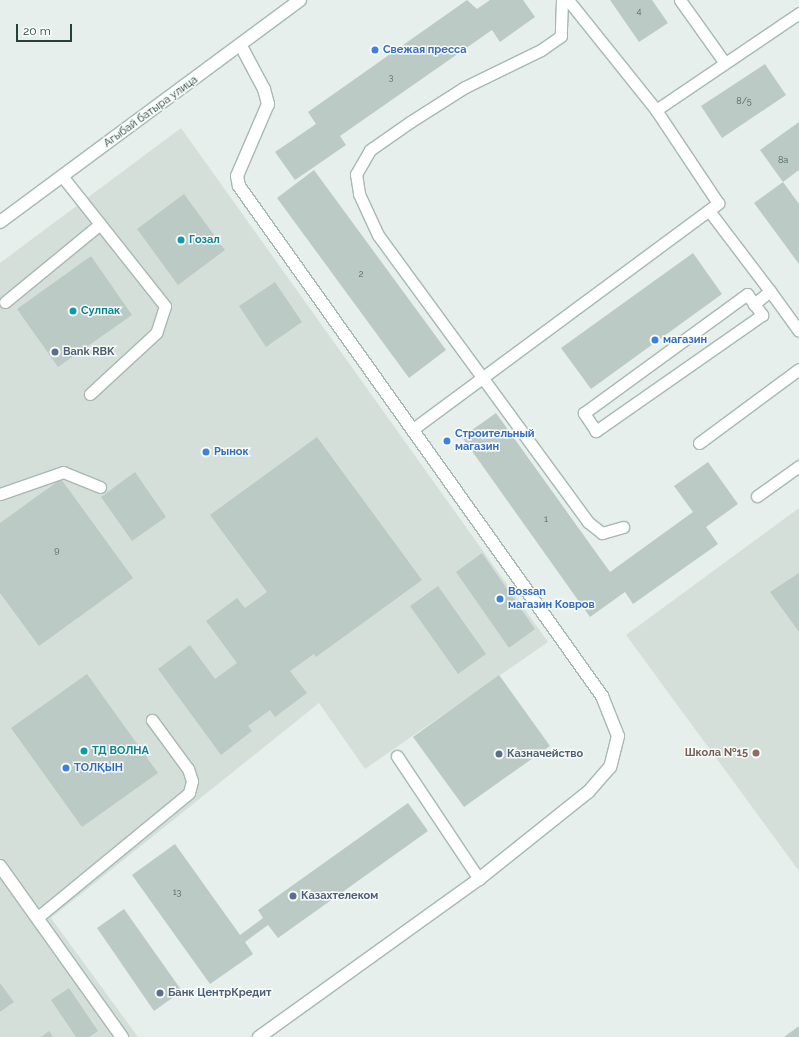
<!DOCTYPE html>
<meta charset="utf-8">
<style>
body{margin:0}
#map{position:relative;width:799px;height:1037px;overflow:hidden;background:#e6efeb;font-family:Raleway,sans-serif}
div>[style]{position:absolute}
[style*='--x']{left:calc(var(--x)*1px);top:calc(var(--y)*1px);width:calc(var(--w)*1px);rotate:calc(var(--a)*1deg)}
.built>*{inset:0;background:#d4dfda}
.building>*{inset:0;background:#bbcac4}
.roads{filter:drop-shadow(1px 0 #a8b8b2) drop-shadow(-1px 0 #a8b8b2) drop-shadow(0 1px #a8b8b2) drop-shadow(0 -1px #a8b8b2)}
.lane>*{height:11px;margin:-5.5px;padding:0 5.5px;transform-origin:5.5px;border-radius:5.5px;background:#fff}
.street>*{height:12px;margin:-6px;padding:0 6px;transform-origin:6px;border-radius:6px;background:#fff}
.secondary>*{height:12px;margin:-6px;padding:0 6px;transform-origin:6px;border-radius:6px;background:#fff}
.dots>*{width:11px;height:11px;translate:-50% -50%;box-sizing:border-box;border:2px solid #f7fbf9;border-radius:50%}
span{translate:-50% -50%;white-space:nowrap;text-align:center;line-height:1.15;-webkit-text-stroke:3px #f7fbf9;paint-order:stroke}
.number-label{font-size:9px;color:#4a645c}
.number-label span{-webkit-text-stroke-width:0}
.shop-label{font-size:11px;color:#366cbe;font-weight:700}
.left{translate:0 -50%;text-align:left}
.street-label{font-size:11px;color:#24423a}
.culture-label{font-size:11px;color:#0d838f;font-weight:700}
.service-label{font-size:11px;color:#4e5e75;font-weight:700}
.education-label{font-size:11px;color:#785e54;font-weight:700}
.right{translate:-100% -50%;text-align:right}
.scale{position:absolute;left:16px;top:24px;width:56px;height:18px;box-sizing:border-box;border:2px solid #24423a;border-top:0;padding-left:5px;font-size:12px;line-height:14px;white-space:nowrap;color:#24423a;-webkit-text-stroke:3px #f7fbf9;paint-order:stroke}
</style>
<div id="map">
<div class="built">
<div style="clip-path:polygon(181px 128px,548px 642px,365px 769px,319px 703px,51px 918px,138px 1037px,0 1037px,0 263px)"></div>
<div style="clip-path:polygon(799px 508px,799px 871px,626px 635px)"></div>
</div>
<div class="building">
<div style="clip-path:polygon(467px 0,477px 9px,490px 0,523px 0,535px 17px,500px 42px,492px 30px,340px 136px,346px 145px,295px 180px,275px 152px,316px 124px,308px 112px)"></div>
<div style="clip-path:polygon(610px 0,652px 0,668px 23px,639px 42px)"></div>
<div style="clip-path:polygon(765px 64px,786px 95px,722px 138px,701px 106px)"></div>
<div style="clip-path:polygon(799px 122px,799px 170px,783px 182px,760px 150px)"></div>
<div style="clip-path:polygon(314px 170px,446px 350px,409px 378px,277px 198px)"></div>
<div style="clip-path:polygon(783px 182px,799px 204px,799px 264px,754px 203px)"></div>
<div style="clip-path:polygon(184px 194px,225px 250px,178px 285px,137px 229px)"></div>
<div style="clip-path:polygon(693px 253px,722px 294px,591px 389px,561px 348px)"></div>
<div style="clip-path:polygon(91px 256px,132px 315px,58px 367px,17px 309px)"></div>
<div style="clip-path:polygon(275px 282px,302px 322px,266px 347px,239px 306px)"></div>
<div style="clip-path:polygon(496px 413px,610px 572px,693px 512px,674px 486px,708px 462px,738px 504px,706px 527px,718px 544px,633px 604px,625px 592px,590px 617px,462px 437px)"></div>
<div style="clip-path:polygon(317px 437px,422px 580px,316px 657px,314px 654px,290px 671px,307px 693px,275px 717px,270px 710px,248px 726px,252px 731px,221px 755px,158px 669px,190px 645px,215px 679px,237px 663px,206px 621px,237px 598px,245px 608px,267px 592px,210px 515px)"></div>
<div style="clip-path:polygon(135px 472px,166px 517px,132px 541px,101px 497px)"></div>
<div style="clip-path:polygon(61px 479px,133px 578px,39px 646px,0 593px,0 523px)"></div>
<div style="clip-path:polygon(482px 553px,535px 629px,509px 648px,456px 572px)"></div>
<div style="clip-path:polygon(799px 573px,799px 632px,770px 592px)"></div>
<div style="clip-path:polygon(438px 586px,486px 654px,458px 674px,410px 606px)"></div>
<div style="clip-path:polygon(87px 674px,158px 773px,82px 827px,11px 728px)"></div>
<div style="clip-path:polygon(499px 675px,550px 746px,464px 807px,413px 737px)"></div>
<div style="clip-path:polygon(408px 803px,428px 831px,278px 938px,268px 925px,245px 942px,253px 954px,210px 984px,132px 875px,175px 844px,240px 935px,263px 918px,258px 910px)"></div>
<div style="clip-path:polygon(124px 909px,182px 991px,154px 1011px,97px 928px)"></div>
<div style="clip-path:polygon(0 983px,14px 1002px,0 1012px)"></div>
<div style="clip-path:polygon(69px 988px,98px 1031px,89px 1037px,76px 1037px,51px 1000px)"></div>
<div style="clip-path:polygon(799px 1026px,799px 1037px,784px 1037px)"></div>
<div style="clip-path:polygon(49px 1031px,53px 1037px,41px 1037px)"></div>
</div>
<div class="roads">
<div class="lane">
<div style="--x:562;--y:0;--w:36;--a:92"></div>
<div style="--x:561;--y:36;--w:24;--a:145"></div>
<div style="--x:541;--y:50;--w:85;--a:154"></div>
<div style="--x:465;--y:87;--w:65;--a:147.5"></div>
<div style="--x:410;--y:122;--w:49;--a:145"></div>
<div style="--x:370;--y:150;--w:28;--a:120"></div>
<div style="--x:356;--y:174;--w:20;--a:81"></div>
<div style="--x:359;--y:194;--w:45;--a:65.1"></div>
<div style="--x:378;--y:235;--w:356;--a:53.8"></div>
<div style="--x:588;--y:522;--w:18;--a:38"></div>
<div style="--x:602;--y:533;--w:22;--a:-16"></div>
<div style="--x:568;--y:0;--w:141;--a:51.3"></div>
<div style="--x:656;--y:110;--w:173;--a:-34.1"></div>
<div style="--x:680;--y:0;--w:77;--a:54.5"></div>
<div style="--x:62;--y:176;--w:166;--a:51.6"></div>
<div style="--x:165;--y:306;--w:28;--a:108"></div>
<div style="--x:156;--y:333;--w:90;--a:137.3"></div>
<div style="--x:710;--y:212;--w:99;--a:52.8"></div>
<div style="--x:770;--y:291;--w:21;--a:141"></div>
<div style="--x:770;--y:291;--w:49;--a:54.1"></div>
<div style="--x:747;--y:294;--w:26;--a:54"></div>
<div style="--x:762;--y:315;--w:203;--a:145.1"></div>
<div style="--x:596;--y:431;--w:22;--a:-124"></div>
<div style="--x:584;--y:413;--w:202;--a:-36.1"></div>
<div style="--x:5;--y:302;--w:123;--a:-39.4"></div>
<div style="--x:413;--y:429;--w:380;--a:-36.5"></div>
<div style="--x:718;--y:203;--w:112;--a:-123.7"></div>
<div style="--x:699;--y:443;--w:124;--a:-36.5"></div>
<div style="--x:0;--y:494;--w:67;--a:-19.2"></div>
<div style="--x:63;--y:472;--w:40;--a:22"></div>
<div style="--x:757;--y:496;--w:52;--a:-35.5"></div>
<div style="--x:397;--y:756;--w:148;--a:56.3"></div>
<div style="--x:38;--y:917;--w:195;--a:-39.4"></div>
<div style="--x:189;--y:793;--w:12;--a:-76"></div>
<div style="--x:192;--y:781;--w:13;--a:-108"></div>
<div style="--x:188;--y:769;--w:61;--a:-126.3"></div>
</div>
<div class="street">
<div style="--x:241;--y:46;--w:49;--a:61.9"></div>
<div style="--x:264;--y:89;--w:16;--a:75"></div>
<div style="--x:268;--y:104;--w:78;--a:113.3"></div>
<div style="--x:237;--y:176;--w:10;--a:79"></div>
<div style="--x:239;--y:186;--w:626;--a:54.56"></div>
<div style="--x:602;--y:696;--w:43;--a:68.2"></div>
<div style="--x:618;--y:736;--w:32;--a:104"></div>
<div style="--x:610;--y:767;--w:33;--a:131"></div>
<div style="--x:588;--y:792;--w:139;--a:141.4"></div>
<div style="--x:479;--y:879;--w:271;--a:144.3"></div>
<div style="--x:0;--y:866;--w:210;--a:54.5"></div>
</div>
<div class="secondary">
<div style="--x:0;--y:222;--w:373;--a:-36.5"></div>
</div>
</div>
<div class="dots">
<div style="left:375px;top:50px;background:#3f7fe0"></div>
<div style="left:181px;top:240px;background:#0f9aa8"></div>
<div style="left:73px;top:311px;background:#0f9aa8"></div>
<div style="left:655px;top:340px;background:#3f7fe0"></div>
<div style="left:55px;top:352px;background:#5c6f8a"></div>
<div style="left:447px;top:441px;background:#3f7fe0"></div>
<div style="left:206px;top:452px;background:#3f7fe0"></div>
<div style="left:500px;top:599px;background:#3f7fe0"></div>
<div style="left:84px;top:751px;background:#0f9aa8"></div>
<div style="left:756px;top:753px;background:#8d6e63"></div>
<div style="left:499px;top:754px;background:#5c6f8a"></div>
<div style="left:66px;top:768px;background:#3f7fe0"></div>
<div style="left:293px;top:896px;background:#5c6f8a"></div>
<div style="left:160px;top:993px;background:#5c6f8a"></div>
</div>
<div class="number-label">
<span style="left:639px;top:11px">4</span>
<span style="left:391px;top:77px">3</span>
<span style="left:744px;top:101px">8/5</span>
<span style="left:783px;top:160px">8а</span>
<span style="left:361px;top:274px">2</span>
<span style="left:546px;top:519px">1</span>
<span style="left:57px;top:550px">9</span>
<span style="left:177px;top:892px">13</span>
</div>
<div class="shop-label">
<span class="left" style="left:383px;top:50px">Свежая пресса</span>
<span class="left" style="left:663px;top:340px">магазин</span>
<span class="left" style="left:455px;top:441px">Строительный<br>магазин</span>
<span class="left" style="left:214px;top:452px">Рынок</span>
<span class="left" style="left:508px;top:599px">Bossan<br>магазин Ковров</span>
<span class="left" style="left:74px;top:768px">ТОЛҚЫН</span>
</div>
<div class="street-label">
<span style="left:151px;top:112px;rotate:-36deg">Агыбай батыра улица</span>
</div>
<div class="culture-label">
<span class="left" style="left:189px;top:240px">Гозал</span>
<span class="left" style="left:81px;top:311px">Сулпак</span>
<span class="left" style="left:92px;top:751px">ТД ВОЛНА</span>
</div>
<div class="service-label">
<span class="left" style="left:63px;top:352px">Bank RBK</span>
<span class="left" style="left:507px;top:754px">Казначейство</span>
<span class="left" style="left:301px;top:896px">Казахтелеком</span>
<span class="left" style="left:168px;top:993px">Банк ЦентрКредит</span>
</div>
<div class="education-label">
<span class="right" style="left:748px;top:753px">Школа №15</span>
</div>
<div class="scale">20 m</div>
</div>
